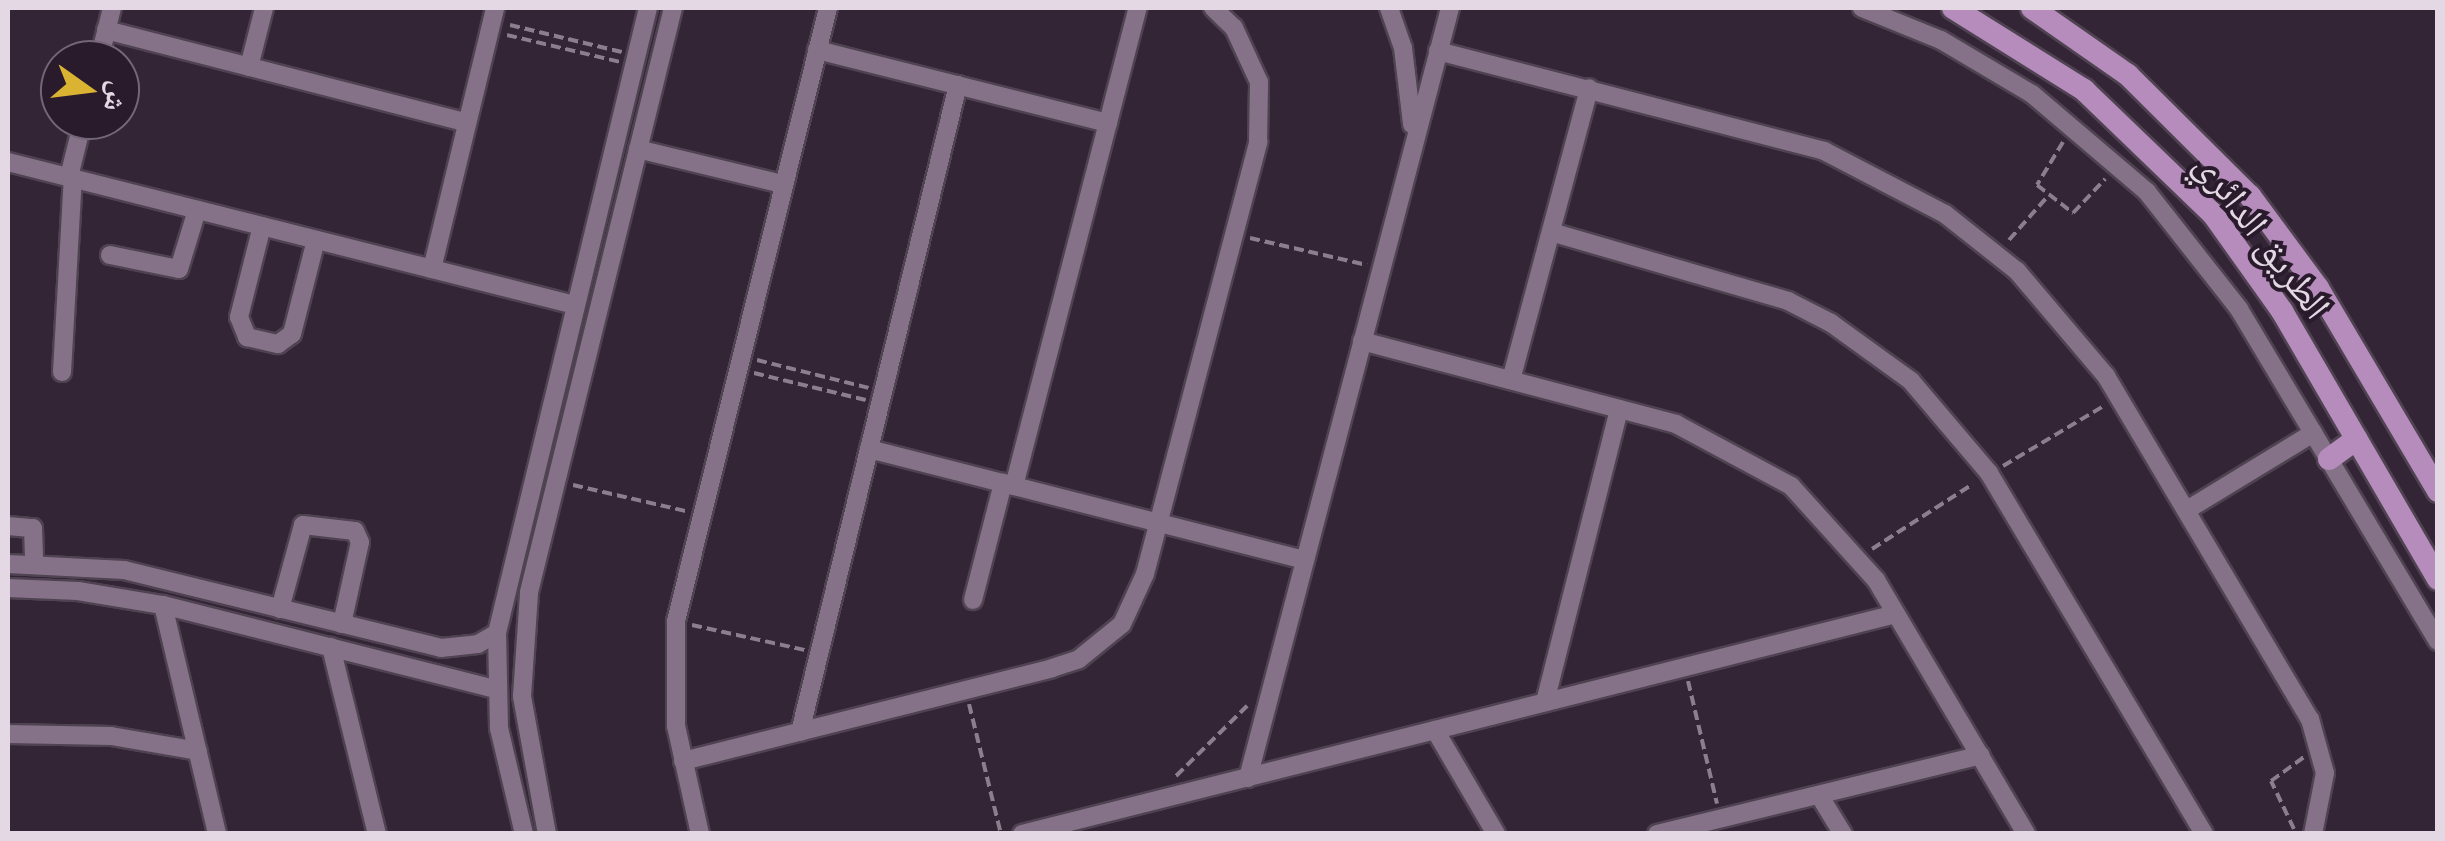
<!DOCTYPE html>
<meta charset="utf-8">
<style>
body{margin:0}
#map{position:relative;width:2445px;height:841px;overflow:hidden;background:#332436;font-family:Mulish,"Noto Naskh Arabic",sans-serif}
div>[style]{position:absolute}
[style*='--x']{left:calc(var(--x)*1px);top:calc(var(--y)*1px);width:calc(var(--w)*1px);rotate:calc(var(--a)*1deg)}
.path>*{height:4px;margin-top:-2px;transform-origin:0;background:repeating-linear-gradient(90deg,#8b7e8d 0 10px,transparent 0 15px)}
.roads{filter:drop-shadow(2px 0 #4f4251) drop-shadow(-2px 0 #4f4251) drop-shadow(0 2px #4f4251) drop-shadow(0 -2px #4f4251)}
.minor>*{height:18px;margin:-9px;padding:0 9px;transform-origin:9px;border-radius:9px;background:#857288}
.major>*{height:22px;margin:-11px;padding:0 11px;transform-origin:11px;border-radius:11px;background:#b68cbd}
span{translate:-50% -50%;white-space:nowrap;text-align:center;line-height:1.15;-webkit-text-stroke:8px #291a2c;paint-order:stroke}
.street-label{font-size:38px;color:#e3d8e4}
.frame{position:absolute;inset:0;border:10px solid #e3d8e4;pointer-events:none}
.north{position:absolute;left:40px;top:40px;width:100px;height:100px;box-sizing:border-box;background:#291a2c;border:2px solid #736676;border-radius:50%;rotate:104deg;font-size:28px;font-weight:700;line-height:40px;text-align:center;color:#e3d8e4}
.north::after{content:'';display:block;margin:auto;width:35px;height:45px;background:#dab333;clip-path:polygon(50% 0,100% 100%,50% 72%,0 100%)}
</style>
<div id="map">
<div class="path">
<div style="--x:510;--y:25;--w:115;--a:13.6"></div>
<div style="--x:507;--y:35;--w:116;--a:13.4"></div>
<div style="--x:2063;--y:142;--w:50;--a:121.2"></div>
<div style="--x:2037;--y:185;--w:46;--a:37.9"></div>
<div style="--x:2073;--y:213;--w:47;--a:-46.7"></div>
<div style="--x:1250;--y:238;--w:120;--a:13"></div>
<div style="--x:2009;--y:240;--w:60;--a:-48.4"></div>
<div style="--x:757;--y:360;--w:115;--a:14"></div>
<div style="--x:754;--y:373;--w:115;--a:13.6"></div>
<div style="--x:2003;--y:466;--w:115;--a:-30.8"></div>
<div style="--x:573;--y:485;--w:116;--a:13"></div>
<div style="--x:1872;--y:549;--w:120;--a:-32.8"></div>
<div style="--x:692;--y:625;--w:116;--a:12.5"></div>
<div style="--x:1688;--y:681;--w:126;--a:76.7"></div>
<div style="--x:969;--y:704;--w:134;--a:76.2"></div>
<div style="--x:1176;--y:776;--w:100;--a:-44.6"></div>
<div style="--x:2294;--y:829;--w:53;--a:-115.6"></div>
<div style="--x:2271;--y:781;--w:41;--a:-36"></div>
</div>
<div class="roads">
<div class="minor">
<div style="--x:1389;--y:8;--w:42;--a:70.7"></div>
<div style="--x:1403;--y:48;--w:77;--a:83.2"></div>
<div style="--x:1862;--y:8;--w:85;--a:22.1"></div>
<div style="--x:1941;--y:40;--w:106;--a:30.7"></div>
<div style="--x:2032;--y:94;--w:151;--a:40.4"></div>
<div style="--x:2147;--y:192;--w:149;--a:51.8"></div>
<div style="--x:2239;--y:309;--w:387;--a:59.1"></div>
<div style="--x:106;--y:30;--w:373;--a:14.4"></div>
<div style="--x:817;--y:50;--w:300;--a:14.1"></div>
<div style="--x:1438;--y:51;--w:399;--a:14.5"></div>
<div style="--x:1824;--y:151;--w:136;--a:27.5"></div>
<div style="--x:1945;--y:214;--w:92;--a:38.4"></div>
<div style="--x:2017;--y:271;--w:138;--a:49.7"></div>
<div style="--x:2106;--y:376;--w:399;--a:59.3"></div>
<div style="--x:2310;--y:719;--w:56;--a:74.5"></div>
<div style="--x:2325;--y:773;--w:62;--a:101.1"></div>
<div style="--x:99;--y:60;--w:54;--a:-76"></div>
<div style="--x:249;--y:67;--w:61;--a:-75.7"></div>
<div style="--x:638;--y:149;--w:149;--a:13.6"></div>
<div style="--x:8;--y:162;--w:585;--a:14.16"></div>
<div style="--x:69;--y:177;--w:59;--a:-76.2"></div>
<div style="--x:262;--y:226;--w:94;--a:104.2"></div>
<div style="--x:239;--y:317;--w:22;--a:68"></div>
<div style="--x:247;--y:337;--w:32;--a:13"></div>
<div style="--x:278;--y:344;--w:17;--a:-36"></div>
<div style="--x:292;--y:334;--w:97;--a:-75.7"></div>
<div style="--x:1551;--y:232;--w:247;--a:16.2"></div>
<div style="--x:1788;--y:301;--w:48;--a:27.1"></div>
<div style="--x:1831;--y:323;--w:99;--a:35.9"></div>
<div style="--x:1911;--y:381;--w:121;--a:49.7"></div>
<div style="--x:1989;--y:473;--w:420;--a:59.2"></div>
<div style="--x:110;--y:255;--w:70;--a:11.5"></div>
<div style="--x:179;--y:269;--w:62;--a:-73"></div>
<div style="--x:432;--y:269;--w:268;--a:-76.4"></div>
<div style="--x:1362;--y:341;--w:325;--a:14.8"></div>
<div style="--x:1676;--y:424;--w:131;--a:28.3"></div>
<div style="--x:1791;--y:486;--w:127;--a:47.9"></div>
<div style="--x:1876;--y:580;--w:295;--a:59.4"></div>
<div style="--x:62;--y:372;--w:194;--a:-86.8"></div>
<div style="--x:1511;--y:380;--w:302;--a:-75"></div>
<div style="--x:869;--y:449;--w:450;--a:14.3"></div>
<div style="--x:1014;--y:486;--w:494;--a:-75.5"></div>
<div style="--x:2187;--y:510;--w:148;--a:-31.4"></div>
<div style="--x:8;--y:526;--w:25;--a:5"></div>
<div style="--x:33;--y:528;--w:36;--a:88"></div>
<div style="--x:8;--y:564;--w:116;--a:3"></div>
<div style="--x:124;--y:570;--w:326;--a:13.8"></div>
<div style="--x:441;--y:648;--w:37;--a:-6"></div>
<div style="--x:478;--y:644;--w:22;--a:-30"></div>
<div style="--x:8;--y:588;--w:70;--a:2.5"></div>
<div style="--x:78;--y:591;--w:86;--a:9.4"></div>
<div style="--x:163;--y:605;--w:343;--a:14.2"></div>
<div style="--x:973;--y:600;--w:121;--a:-75.6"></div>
<div style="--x:163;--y:605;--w:235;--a:76.7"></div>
<div style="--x:280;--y:609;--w:87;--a:-74.7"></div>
<div style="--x:303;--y:525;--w:52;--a:6.6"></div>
<div style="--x:355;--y:531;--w:12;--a:66"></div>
<div style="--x:360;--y:542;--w:84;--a:102.4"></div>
<div style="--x:331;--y:647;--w:193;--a:76.2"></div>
<div style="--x:1545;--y:702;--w:302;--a:-75.8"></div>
<div style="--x:1435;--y:730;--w:121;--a:59.6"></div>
<div style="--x:800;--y:732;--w:666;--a:-76.28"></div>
<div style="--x:8;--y:734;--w:103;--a:1.1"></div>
<div style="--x:111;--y:736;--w:88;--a:9.8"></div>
<div style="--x:683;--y:761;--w:381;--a:-14.1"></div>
<div style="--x:1052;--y:668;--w:28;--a:-18"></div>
<div style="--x:1079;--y:659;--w:55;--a:-39.1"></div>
<div style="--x:1122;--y:624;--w:55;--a:-65.3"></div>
<div style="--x:1145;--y:574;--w:447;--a:-75.3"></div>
<div style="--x:1258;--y:142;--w:60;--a:-89"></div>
<div style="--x:1259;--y:82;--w:60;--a:-114.8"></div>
<div style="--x:1234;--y:28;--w:29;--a:-136"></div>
<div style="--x:1248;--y:778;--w:796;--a:-75.3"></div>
<div style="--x:1819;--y:795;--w:46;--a:58.4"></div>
<div style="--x:524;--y:834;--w:109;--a:-103.3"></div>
<div style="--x:499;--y:728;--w:95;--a:-91.2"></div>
<div style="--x:497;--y:633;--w:643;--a:-76.42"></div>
<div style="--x:547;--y:834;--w:140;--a:-100.3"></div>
<div style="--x:522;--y:696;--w:104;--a:-86.1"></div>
<div style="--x:529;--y:592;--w:601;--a:-76.15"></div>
<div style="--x:700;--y:834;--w:111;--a:-102.5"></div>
<div style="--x:676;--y:726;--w:105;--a:-90"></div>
<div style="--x:676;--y:621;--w:632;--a:-76.07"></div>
<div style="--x:1022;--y:834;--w:901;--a:-14.13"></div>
<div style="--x:1657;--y:834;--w:333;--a:-13.7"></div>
</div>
<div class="major">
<div style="--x:1953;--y:8;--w:155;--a:32"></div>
<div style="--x:2084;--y:90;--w:179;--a:43.9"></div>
<div style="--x:2213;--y:214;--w:119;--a:54.6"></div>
<div style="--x:2282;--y:311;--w:310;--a:59.8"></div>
<div style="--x:2032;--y:8;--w:117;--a:34.9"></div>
<div style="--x:2128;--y:75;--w:172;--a:44.8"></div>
<div style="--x:2250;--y:196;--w:114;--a:53.5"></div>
<div style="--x:2318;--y:288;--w:236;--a:59.4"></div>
<div style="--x:2329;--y:459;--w:34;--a:-36"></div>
</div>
</div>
<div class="street-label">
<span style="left:2263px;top:235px;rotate:53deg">الطريق الدائري</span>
</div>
<div class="frame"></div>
<div class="north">ش</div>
</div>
